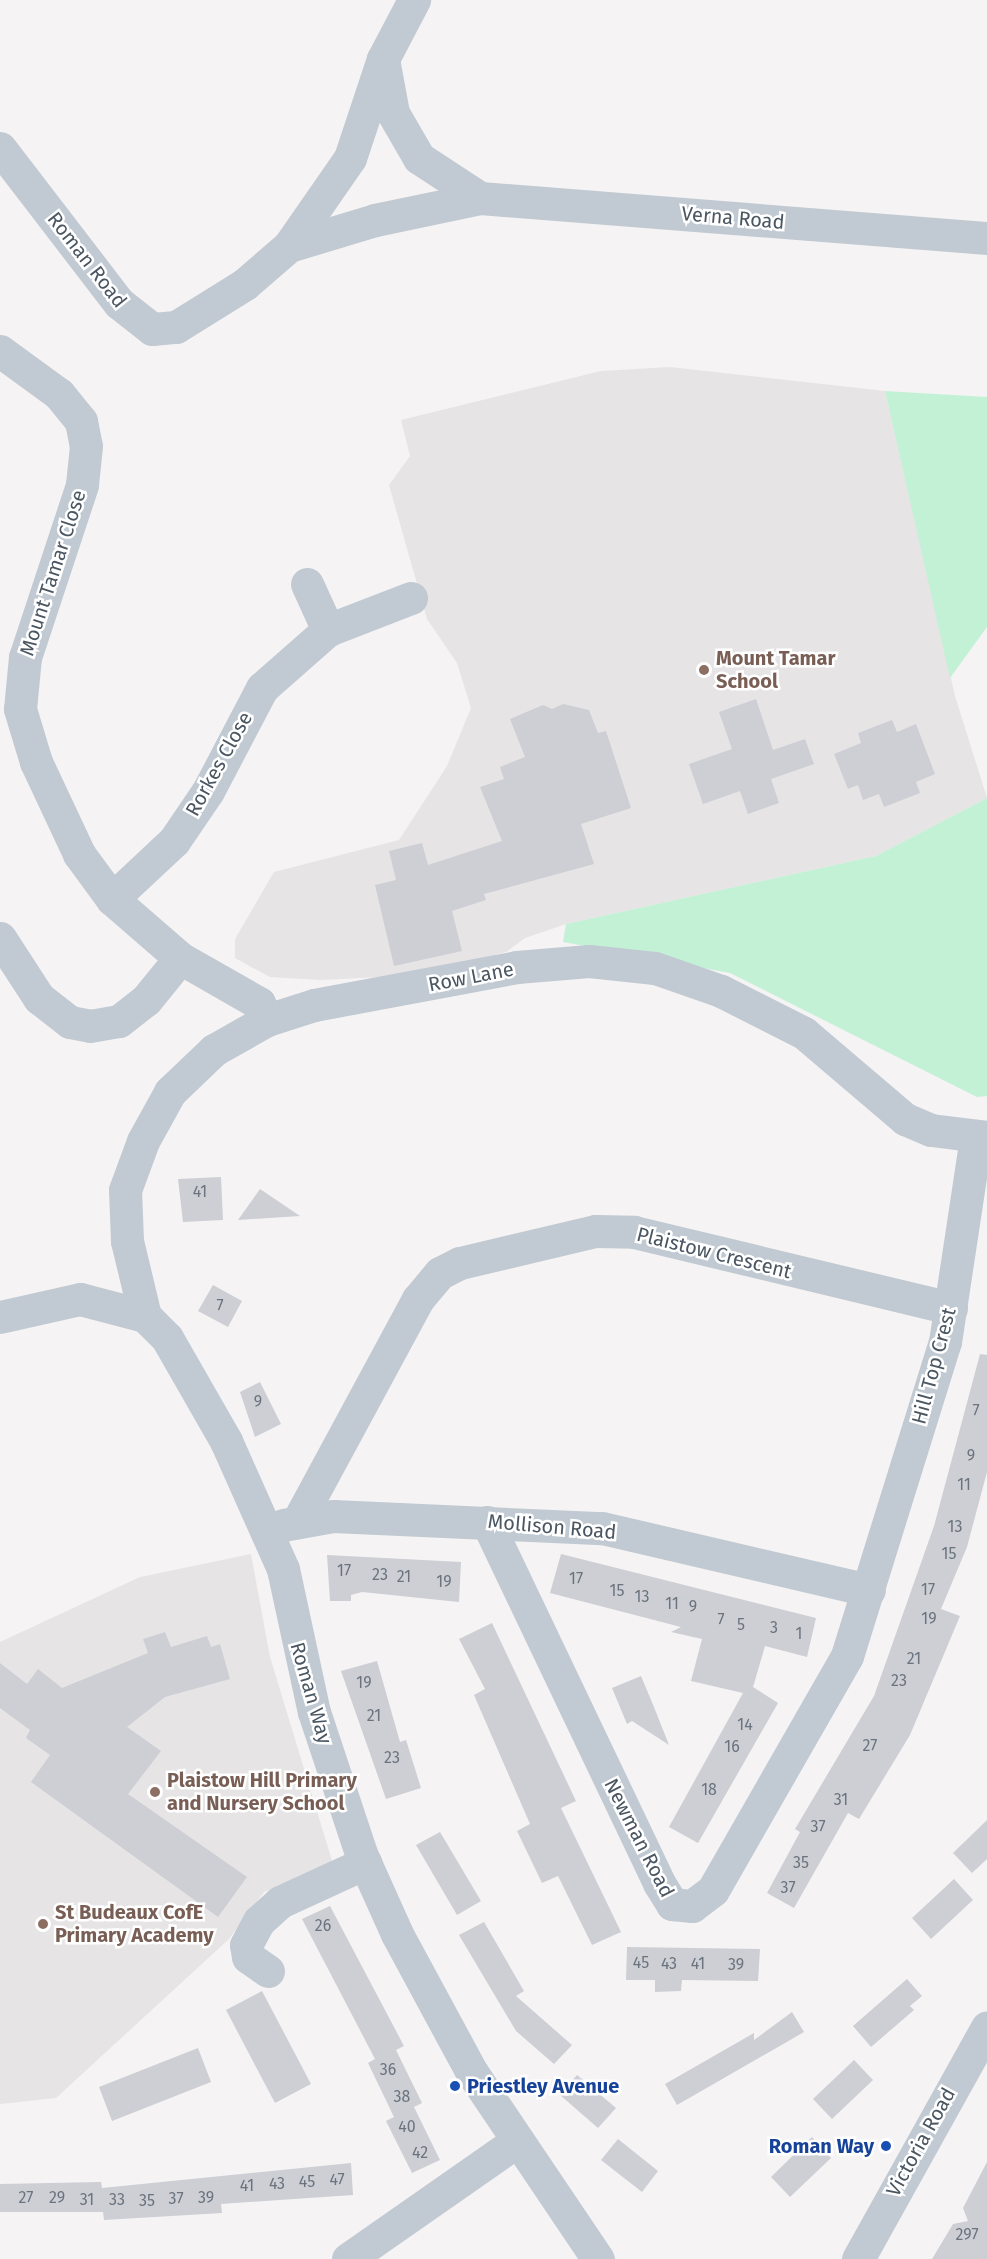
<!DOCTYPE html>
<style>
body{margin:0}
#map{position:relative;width:987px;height:2259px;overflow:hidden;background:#f5f3f3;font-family:"Fira Sans",sans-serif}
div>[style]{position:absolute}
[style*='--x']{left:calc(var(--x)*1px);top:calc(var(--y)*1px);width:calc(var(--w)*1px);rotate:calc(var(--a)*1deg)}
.education>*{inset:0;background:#e6e4e5}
.green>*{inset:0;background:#c3f1d5}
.building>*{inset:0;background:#cdcfd5}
.minor>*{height:33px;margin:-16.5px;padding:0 16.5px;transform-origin:16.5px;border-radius:16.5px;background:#c1cad2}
.dots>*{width:16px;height:16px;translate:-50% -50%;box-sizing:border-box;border:3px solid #fff;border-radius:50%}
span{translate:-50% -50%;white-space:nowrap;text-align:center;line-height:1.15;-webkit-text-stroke:5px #fff;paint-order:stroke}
.number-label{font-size:16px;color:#6b747e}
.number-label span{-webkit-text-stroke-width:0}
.street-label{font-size:20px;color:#4a5661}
.education-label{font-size:20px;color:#785e54;font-weight:700}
.left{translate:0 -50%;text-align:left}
.transit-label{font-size:20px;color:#164399;font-weight:700}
.right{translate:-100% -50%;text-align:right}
</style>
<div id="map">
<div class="education">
<div style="clip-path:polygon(670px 367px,885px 391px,955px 696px,987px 798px,876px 856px,566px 924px,525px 938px,506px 952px,419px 975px,321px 980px,270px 977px,235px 958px,235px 939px,274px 872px,399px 840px,447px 766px,471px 708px,457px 663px,427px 619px,389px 485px,410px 456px,401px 420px,601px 371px)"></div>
<div style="clip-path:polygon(251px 1554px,270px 1657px,333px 1864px,264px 1892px,229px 1939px,56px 2098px,0 2104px,0 1642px,140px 1577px)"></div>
</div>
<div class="green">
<div style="clip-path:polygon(885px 391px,987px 397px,987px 627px,950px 678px)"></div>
<div style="clip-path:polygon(987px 798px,987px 1096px,977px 1097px,730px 973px,563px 942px,566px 924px,876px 856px)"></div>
</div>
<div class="building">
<div style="clip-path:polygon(756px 699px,773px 750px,805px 739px,814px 764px,771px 779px,779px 803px,748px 814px,740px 791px,703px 804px,689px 764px,732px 749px,719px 712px)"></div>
<div style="clip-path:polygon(563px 704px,589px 710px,598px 733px,606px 731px,631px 808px,581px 824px,594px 864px,484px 894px,486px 900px,452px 911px,462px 951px,394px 966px,375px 885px,396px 880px,389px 851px,422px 843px,428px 865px,502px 841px,480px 787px,504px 779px,500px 767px,525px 757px,510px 719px,543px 705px,552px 709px)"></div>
<div style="clip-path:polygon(892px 720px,897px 732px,916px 724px,935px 774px,916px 782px,920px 793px,884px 807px,879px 794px,863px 800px,858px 785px,848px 789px,834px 754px,861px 743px,858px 733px)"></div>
<div style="clip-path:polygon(221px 1177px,223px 1220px,183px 1222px,178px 1179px)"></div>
<div style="clip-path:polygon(260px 1189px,300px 1216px,238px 1220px)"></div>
<div style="clip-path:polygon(213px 1285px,242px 1301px,228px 1327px,198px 1311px)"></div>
<div style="clip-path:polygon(980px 1354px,987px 1355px,987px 1472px,967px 1547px,941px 1609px,960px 1616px,910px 1735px,859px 1819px,848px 1813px,794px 1908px,767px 1893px,800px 1832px,795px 1829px,874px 1696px,934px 1526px)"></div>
<div style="clip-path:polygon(260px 1382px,281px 1424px,255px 1437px,240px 1392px)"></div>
<div style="clip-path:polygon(561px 1554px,816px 1618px,807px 1657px,765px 1646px,753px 1687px,778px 1703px,698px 1843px,669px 1827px,743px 1693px,691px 1681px,702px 1639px,671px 1632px,681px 1627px,550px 1593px)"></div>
<div style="clip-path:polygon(327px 1555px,461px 1562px,459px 1602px,362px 1592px,351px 1595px,351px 1601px,330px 1601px)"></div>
<div style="clip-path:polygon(492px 1623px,576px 1801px,561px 1808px,621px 1932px,592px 1945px,558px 1876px,542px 1883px,517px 1831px,530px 1824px,474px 1695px,485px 1689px,459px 1639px)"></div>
<div style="clip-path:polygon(165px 1632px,171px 1647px,207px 1636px,211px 1647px,220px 1644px,230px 1679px,165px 1697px,127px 1727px,161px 1751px,128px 1794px,247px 1877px,218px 1917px,31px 1782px,50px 1755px,26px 1738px,30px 1730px,0 1708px,0 1663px,27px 1684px,38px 1669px,62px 1688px,148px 1653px,143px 1639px)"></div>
<div style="clip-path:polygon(377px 1661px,400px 1742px,406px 1740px,421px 1788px,386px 1799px,341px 1671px)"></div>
<div style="clip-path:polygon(641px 1676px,654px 1707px,669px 1745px,632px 1721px,627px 1724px,612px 1688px)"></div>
<div style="clip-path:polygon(987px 1820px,987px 1859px,972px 1873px,953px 1853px)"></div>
<div style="clip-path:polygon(440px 1832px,481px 1901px,457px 1915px,416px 1845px)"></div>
<div style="clip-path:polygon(954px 1879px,973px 1900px,931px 1939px,912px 1918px)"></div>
<div style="clip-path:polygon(330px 1906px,404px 2046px,396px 2050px,422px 2103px,414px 2107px,440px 2160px,412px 2173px,386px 2121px,394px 2117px,368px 2063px,375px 2059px,302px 1919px)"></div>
<div style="clip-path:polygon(484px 1922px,524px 1991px,516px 1996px,572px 2045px,554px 2064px,516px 2031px,459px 1935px)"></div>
<div style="clip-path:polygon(627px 1947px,760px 1949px,758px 1981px,682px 1980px,681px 1991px,655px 1992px,655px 1980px,626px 1980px)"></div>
<div style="clip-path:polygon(907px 1979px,922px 1996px,910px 2006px,914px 2010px,871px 2047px,853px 2026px)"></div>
<div style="clip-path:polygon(262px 1991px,311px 2084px,275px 2103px,226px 2010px)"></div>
<div style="clip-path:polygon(792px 2012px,804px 2032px,677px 2105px,665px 2084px,754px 2033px,754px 2040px)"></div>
<div style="clip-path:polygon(198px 2048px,211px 2082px,112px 2121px,99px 2087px)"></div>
<div style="clip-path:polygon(854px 2060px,873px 2080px,832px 2119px,813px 2099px)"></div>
<div style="clip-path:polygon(577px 2075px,616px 2108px,598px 2128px,560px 2095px)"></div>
<div style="clip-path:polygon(812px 2137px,831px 2158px,790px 2197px,771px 2177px)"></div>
<div style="clip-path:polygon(618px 2139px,658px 2171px,642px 2192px,601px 2160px)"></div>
<div style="clip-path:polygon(987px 2162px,987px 2259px,932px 2259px,953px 2224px,968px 2221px,963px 2208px)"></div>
<div style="clip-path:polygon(351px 2163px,353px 2195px,221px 2204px,222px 2213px,104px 2220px,103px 2212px,0 2212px,0 2184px,101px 2182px,102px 2188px)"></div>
</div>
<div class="minor">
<div style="--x:383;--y:59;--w:55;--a:79.5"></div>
<div style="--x:393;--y:113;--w:52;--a:60"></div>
<div style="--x:419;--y:158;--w:73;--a:33.3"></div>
<div style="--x:480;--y:198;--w:509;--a:4.51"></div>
<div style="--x:0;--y:148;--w:195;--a:52.5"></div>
<div style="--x:119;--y:303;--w:42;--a:38.2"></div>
<div style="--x:152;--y:329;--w:24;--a:-5"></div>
<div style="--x:176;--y:327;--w:81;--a:-31.9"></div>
<div style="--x:245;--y:284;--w:58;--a:-40.8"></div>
<div style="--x:289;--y:246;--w:107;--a:-55.3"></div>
<div style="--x:350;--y:158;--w:104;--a:-71.6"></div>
<div style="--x:383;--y:59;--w:67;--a:-62.3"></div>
<div style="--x:289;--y:246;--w:90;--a:-16.8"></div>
<div style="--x:375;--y:220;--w:107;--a:-11.8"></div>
<div style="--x:0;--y:351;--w:73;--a:36.1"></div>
<div style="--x:59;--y:394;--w:35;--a:51"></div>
<div style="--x:81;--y:421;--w:25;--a:79"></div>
<div style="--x:86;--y:446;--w:39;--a:96"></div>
<div style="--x:82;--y:485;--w:181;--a:108.3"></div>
<div style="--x:25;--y:657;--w:52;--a:95.5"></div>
<div style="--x:20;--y:709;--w:55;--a:73.2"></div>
<div style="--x:36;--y:762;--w:102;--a:64.9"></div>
<div style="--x:79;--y:854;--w:56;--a:53.7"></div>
<div style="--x:112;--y:899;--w:90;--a:40.9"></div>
<div style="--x:180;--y:958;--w:91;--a:29.7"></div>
<div style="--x:259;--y:1003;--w:19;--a:65"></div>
<div style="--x:307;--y:584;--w:51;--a:65.5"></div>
<div style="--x:112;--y:899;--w:85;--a:-43.1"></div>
<div style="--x:174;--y:841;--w:60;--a:-55.8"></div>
<div style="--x:208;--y:791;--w:116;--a:-62.3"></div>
<div style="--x:262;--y:688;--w:88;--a:-41.3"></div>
<div style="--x:328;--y:630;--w:89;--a:-21.1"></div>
<div style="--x:0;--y:938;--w:72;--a:57"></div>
<div style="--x:39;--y:998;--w:39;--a:38"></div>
<div style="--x:70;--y:1022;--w:20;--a:11"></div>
<div style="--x:90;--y:1026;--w:29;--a:-10"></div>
<div style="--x:119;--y:1021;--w:34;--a:-38"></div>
<div style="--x:146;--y:1000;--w:54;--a:-51"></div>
<div style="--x:145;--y:1316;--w:77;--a:-103.5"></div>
<div style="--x:127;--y:1241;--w:51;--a:-92.2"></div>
<div style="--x:125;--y:1190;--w:52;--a:-69.8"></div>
<div style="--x:143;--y:1141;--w:56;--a:-61.1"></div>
<div style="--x:170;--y:1092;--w:61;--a:-43.7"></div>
<div style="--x:214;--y:1050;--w:61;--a:-29.5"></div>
<div style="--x:267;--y:1020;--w:49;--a:-17.7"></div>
<div style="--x:314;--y:1005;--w:207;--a:-10.6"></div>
<div style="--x:517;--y:967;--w:72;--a:-4.8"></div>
<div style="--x:589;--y:961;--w:66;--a:6.1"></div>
<div style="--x:655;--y:968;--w:70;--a:19.2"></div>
<div style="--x:721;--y:991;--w:93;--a:26.8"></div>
<div style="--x:804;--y:1033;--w:133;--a:40.4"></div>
<div style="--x:905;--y:1119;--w:28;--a:23"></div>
<div style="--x:931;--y:1130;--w:56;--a:7.1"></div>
<div style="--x:0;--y:1317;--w:82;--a:-12.7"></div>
<div style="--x:80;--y:1299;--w:67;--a:14.7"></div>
<div style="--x:145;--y:1316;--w:31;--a:45"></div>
<div style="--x:167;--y:1338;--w:119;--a:60.2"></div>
<div style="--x:226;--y:1441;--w:140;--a:66"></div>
<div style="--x:283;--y:1569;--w:146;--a:77.8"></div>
<div style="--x:314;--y:1712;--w:152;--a:71.6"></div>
<div style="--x:362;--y:1856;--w:85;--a:65.8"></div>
<div style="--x:397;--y:1934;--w:156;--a:61.6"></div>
<div style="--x:471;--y:2071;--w:227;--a:56"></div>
<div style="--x:299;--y:1519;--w:250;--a:-61.6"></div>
<div style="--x:418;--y:1299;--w:34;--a:-50"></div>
<div style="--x:440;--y:1273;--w:22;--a:-27"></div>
<div style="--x:460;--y:1263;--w:139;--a:-13.3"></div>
<div style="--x:595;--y:1231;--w:39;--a:1"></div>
<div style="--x:634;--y:1232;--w:326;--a:13.5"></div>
<div style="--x:487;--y:1522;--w:400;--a:64.5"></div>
<div style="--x:659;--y:1883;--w:25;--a:58"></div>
<div style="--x:672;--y:1904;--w:20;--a:6"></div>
<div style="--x:692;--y:1906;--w:26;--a:-37"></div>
<div style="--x:713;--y:1890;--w:270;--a:-60.2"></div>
<div style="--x:847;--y:1656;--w:329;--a:-72.7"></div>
<div style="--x:945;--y:1342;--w:207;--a:-81.4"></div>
<div style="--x:283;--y:1525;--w:51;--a:-10.2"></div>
<div style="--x:333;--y:1516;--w:269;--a:2.6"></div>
<div style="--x:602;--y:1528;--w:274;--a:13.1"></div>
<div style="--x:268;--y:1971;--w:24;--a:-145"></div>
<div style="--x:248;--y:1957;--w:12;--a:-99"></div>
<div style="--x:246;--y:1945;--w:27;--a:-62"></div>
<div style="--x:259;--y:1921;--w:28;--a:-42"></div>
<div style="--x:280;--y:1902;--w:94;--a:-24.6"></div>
<div style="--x:348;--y:2259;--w:206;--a:-34.9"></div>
<div style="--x:858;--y:2259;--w:265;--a:-60.9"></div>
</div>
<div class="dots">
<div style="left:704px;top:670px;background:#8d6e63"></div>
<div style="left:155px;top:1792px;background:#8d6e63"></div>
<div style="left:43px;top:1924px;background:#8d6e63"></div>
<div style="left:455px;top:2086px;background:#1a4fb4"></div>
<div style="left:886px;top:2146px;background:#1a4fb4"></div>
</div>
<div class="number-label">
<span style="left:200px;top:1192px">41</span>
<span style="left:220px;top:1306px">7</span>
<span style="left:258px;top:1402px">9</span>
<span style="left:976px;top:1411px">7</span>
<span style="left:971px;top:1456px">9</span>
<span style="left:964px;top:1485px">11</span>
<span style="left:955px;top:1527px">13</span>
<span style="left:949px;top:1554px">15</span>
<span style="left:344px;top:1571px">17</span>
<span style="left:380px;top:1575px">23</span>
<span style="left:404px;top:1577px">21</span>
<span style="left:576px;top:1579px">17</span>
<span style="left:444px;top:1582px">19</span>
<span style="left:928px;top:1590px">17</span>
<span style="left:617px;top:1591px">15</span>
<span style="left:642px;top:1597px">13</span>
<span style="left:672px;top:1604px">11</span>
<span style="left:693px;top:1607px">9</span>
<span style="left:929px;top:1619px">19</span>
<span style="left:721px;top:1620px">7</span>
<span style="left:741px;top:1625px">5</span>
<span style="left:774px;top:1628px">3</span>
<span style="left:799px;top:1634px">1</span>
<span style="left:914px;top:1659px">21</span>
<span style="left:899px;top:1681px">23</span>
<span style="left:364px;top:1683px">19</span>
<span style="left:374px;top:1716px">21</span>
<span style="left:745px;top:1725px">14</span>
<span style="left:870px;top:1746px">27</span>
<span style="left:732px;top:1747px">16</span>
<span style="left:392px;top:1758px">23</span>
<span style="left:709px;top:1790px">18</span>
<span style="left:841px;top:1800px">31</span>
<span style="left:818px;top:1827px">37</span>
<span style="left:801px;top:1863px">35</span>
<span style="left:788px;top:1888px">37</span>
<span style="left:323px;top:1926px">26</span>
<span style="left:641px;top:1963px">45</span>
<span style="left:669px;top:1964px">43</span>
<span style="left:698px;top:1964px">41</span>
<span style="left:736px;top:1965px">39</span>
<span style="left:388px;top:2070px">36</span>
<span style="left:402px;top:2097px">38</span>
<span style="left:407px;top:2127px">40</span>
<span style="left:420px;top:2153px">42</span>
<span style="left:337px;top:2180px">47</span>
<span style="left:307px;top:2182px">45</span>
<span style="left:277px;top:2184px">43</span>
<span style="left:247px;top:2186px">41</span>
<span style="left:26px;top:2198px">27</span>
<span style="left:57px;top:2198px">29</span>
<span style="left:206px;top:2198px">39</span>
<span style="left:176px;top:2199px">37</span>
<span style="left:87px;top:2200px">31</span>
<span style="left:117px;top:2200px">33</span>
<span style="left:147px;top:2201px">35</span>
<span style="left:967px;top:2235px">297</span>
</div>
<div class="street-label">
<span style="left:733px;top:218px;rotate:5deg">Verna Road</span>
<span style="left:87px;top:260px;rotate:52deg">Roman Road</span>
<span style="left:53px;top:573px;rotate:-72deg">Mount Tamar Close</span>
<span style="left:219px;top:764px;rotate:-61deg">Rorkes Close</span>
<span style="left:471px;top:977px;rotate:-11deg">Row Lane</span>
<span style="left:714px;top:1253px;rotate:14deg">Plaistow Crescent</span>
<span style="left:934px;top:1366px;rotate:-75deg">Hill Top Crest</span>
<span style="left:552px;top:1527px;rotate:5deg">Mollison Road</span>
<span style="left:311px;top:1693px;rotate:74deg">Roman Way</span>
<span style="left:639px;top:1838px;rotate:63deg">Newman Road</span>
<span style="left:921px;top:2142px;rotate:-61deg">Victoria Road</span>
</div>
<div class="education-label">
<span class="left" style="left:716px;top:670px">Mount Tamar<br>School</span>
<span class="left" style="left:167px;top:1792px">Plaistow Hill Primary<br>and Nursery School</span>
<span class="left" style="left:55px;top:1924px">St Budeaux CofE<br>Primary Academy</span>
</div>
<div class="transit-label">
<span class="left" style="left:467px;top:2086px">Priestley Avenue</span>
<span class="right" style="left:874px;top:2146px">Roman Way</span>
</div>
</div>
